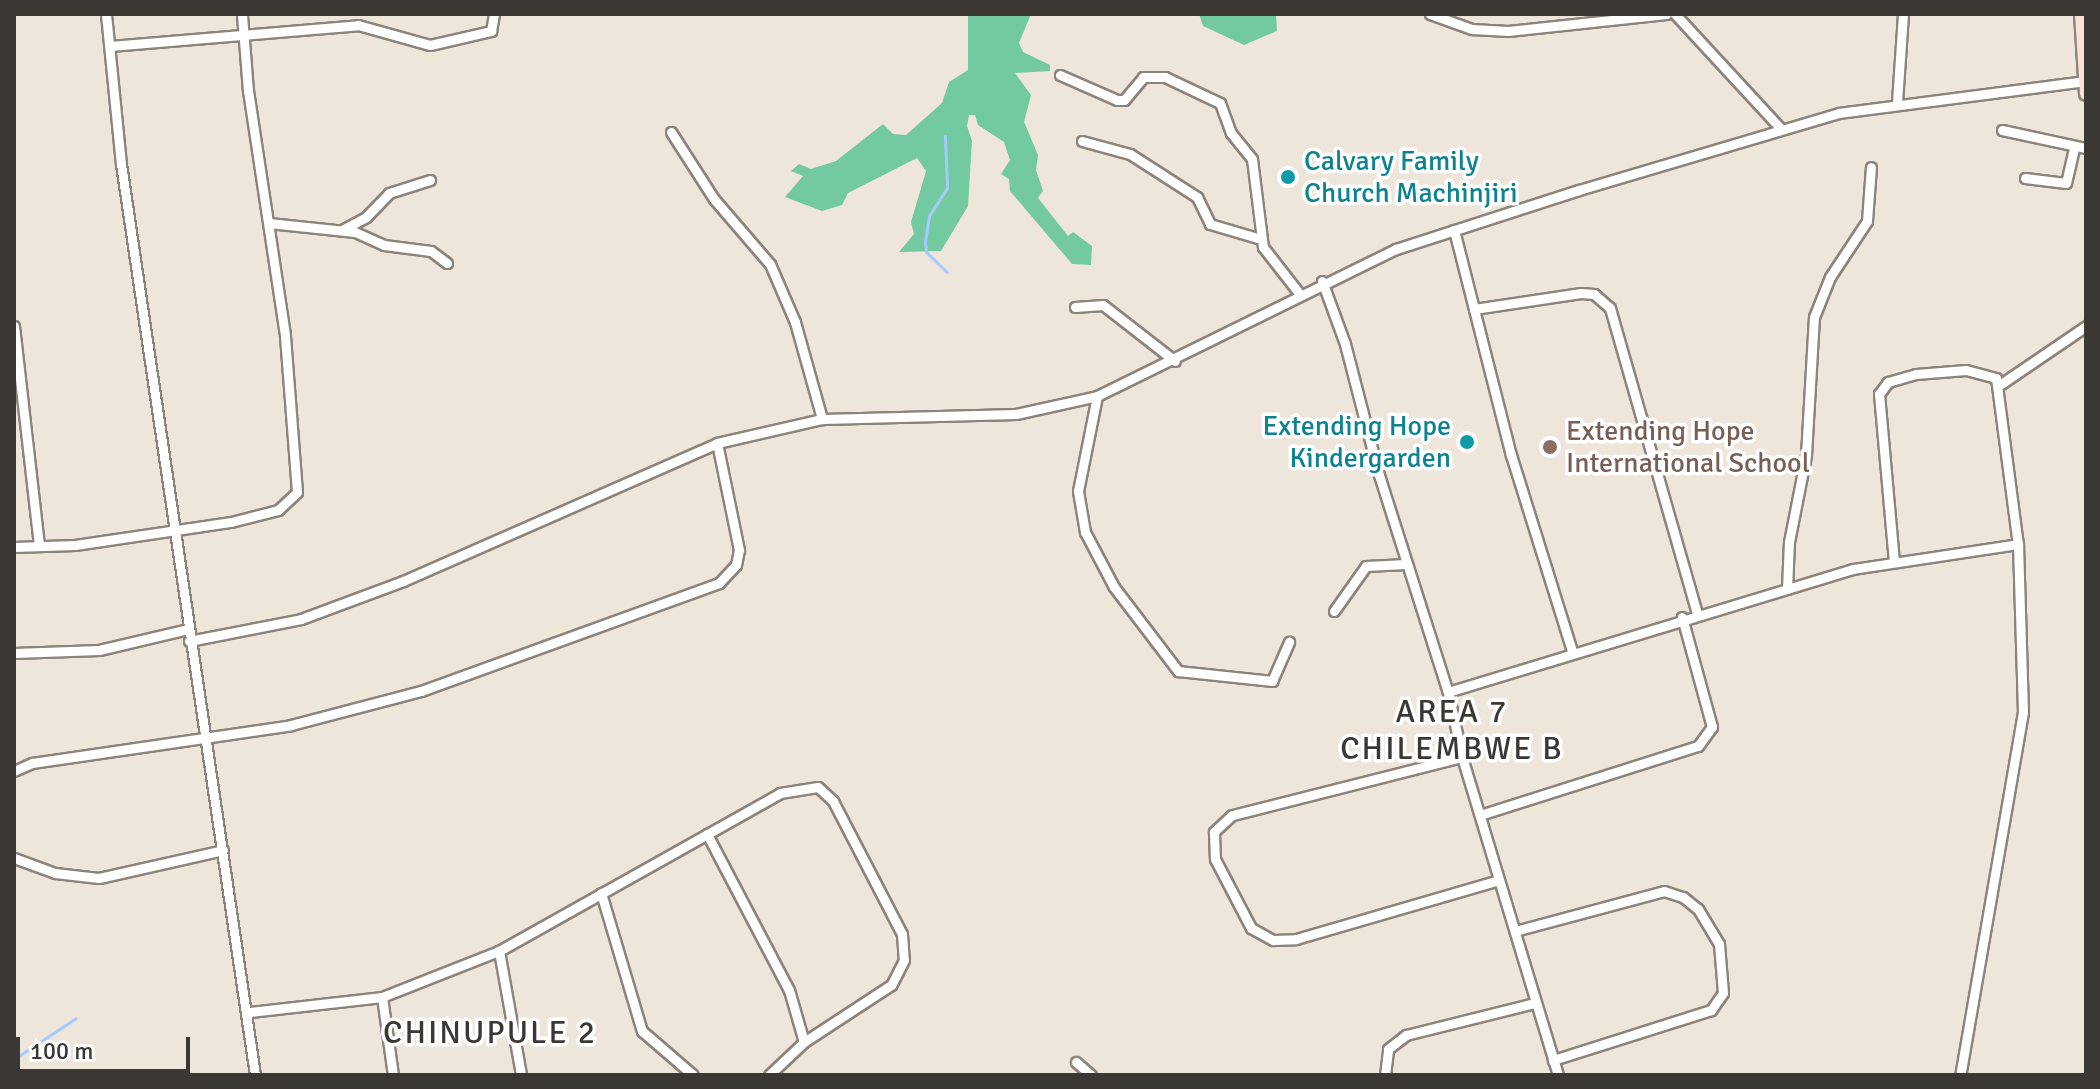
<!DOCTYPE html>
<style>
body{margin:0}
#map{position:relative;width:2100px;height:1089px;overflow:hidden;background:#eee6db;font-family:Signika,sans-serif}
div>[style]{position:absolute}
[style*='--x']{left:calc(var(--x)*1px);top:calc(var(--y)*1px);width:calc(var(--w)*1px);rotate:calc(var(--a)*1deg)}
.forest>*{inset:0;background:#73c9a0}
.stream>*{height:3px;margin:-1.5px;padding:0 1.5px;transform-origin:1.5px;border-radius:1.5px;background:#a6cbff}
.roads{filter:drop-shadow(2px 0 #8c847b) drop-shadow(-2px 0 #8c847b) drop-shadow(0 2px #8c847b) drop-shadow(0 -2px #8c847b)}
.street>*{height:9px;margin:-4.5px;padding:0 4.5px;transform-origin:4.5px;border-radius:4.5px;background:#fff}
.secondary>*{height:12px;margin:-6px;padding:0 6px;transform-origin:6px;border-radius:6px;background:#fae1d4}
.dots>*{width:22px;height:22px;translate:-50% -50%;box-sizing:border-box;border:4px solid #fff;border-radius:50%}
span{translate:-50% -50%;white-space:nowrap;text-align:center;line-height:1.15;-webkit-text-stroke:7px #fff;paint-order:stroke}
.culture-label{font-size:28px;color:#0d838f}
.left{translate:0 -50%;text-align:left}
.right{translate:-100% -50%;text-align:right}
.education-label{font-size:28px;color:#785e54}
.quarter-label{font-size:32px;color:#3b3834;letter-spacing:2px}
.frame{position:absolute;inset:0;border:16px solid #3b3834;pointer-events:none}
.scale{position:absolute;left:16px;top:1037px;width:174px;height:36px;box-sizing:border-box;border:4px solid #3b3834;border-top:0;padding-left:10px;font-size:24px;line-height:28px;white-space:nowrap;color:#3b3834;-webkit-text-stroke:6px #fff;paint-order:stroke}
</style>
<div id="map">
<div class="forest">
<div style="clip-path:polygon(968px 14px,1031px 14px,1019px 43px,1023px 52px,1050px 65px,1050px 71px,1015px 73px,1031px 95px,1024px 122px,1038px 155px,1036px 170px,1043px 191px,1038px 198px,1068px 236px,1073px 232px,1092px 246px,1091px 265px,1072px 264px,1010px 191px,1009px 179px,1001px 174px,1010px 160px,1004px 142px,978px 125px,975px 115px,969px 115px,967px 126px,972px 141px,968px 206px,941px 251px,899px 252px,914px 234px,911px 222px,926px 171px,917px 158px,848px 193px,842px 205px,822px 211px,785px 197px,803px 176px,791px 171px,799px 164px,811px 169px,836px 161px,883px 124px,893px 134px,906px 135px,942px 103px,949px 82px,968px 70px)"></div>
<div style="clip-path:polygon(1199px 14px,1276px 14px,1277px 31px,1244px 45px,1203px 26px)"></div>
</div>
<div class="stream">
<div style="--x:945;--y:136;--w:52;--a:87.8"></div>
<div style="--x:947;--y:188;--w:33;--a:123"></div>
<div style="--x:929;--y:216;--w:26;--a:99"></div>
<div style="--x:925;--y:242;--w:10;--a:84"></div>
<div style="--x:926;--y:252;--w:29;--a:44"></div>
<div style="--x:14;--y:1059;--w:74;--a:-33.5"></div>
</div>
<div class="roads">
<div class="street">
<div style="--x:106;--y:14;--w:151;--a:84.3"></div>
<div style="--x:121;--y:164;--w:921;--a:81.63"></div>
<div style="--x:1430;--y:14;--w:45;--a:19.7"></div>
<div style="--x:1472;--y:29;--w:36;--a:3"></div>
<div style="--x:1508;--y:31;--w:159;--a:-6.1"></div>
<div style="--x:1675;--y:14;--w:156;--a:47.3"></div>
<div style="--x:110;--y:46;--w:249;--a:-4.8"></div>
<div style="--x:358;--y:25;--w:75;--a:15.5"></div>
<div style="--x:430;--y:45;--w:63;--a:-12.9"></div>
<div style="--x:491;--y:31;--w:17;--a:-80"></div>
<div style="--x:1060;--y:75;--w:62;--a:23.7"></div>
<div style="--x:1117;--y:100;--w:7;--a:0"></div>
<div style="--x:1124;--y:100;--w:30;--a:-50"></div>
<div style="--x:1143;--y:77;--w:22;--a:0"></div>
<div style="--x:1165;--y:77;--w:61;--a:25.3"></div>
<div style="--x:1220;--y:103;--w:32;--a:70"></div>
<div style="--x:1231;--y:133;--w:33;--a:51"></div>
<div style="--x:1252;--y:159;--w:89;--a:82.9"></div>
<div style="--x:1263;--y:247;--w:58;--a:52"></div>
<div style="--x:1897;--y:102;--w:88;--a:-86.1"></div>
<div style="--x:2002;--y:130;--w:86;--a:12.1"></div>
<div style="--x:671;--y:132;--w:80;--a:57.3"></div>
<div style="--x:714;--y:199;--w:86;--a:49.3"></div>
<div style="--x:770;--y:264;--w:63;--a:66.7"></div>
<div style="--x:795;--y:322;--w:101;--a:74.4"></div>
<div style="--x:1082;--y:141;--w:50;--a:15.2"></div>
<div style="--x:1130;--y:154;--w:80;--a:32.7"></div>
<div style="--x:1197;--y:197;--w:30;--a:64"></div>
<div style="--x:1210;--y:224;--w:53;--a:16.4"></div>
<div style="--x:2025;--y:178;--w:41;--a:7"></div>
<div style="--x:2066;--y:183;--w:36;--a:-77"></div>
<div style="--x:269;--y:223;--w:86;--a:6"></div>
<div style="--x:355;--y:232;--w:32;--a:24"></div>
<div style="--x:384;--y:245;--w:47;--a:7.3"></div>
<div style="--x:431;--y:251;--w:20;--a:37"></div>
<div style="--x:342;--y:230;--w:27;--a:-28"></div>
<div style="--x:366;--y:217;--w:33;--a:-46"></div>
<div style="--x:389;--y:193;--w:43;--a:-17.6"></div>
<div style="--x:1454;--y:230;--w:232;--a:75.8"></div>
<div style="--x:1511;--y:455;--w:205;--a:72.7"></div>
<div style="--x:1322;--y:281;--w:67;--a:69.9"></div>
<div style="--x:1345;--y:344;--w:135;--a:75.5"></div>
<div style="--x:1379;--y:475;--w:228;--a:72.4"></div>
<div style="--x:1448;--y:692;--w:66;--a:77.8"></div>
<div style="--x:1462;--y:757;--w:332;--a:73.2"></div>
<div style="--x:1075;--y:307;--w:28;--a:-4"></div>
<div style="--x:1103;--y:305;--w:91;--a:37.9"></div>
<div style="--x:1474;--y:309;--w:108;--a:-8.5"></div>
<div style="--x:1581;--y:293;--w:13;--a:4"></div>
<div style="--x:1594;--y:294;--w:21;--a:41"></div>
<div style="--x:1610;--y:308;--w:317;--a:74.1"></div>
<div style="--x:14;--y:326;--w:220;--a:83.5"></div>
<div style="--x:2001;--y:384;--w:103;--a:-34.3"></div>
<div style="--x:1097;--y:396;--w:97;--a:101.3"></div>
<div style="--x:1078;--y:491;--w:42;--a:80.3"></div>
<div style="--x:1085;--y:532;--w:62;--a:62.2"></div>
<div style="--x:1114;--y:587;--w:106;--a:52.7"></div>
<div style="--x:1178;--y:671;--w:95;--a:6.1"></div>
<div style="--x:1272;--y:681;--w:43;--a:-66.4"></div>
<div style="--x:14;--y:547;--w:61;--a:-1.9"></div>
<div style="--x:75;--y:545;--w:158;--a:-8.4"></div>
<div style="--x:231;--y:522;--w:49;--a:-14.3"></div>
<div style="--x:278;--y:510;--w:26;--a:-43"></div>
<div style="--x:297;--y:492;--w:157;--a:-94.4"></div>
<div style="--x:285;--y:335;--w:247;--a:-98.6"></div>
<div style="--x:248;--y:91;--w:77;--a:-94.5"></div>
<div style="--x:1894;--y:562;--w:169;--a:-95.1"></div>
<div style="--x:1879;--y:394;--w:15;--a:-53"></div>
<div style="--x:1888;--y:382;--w:29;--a:-16"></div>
<div style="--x:1916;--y:374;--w:50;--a:-4.6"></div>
<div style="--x:1966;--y:370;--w:31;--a:15"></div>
<div style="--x:1996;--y:378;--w:167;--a:82.5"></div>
<div style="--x:2018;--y:544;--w:168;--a:88.3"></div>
<div style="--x:2023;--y:712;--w:368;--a:99.8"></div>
<div style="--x:1787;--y:589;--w:47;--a:-87.6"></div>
<div style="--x:1789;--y:542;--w:89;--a:-78.9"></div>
<div style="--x:1806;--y:455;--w:138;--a:-86.7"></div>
<div style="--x:1814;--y:317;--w:43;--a:-68.2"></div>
<div style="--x:1830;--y:277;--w:67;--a:-56.5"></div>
<div style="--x:1867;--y:221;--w:54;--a:-85.8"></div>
<div style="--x:1334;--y:611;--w:55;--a:-54.6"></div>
<div style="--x:1366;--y:566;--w:40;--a:-2.9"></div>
<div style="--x:189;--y:641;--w:114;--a:-11.1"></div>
<div style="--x:301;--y:619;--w:109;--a:-20.4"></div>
<div style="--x:403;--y:581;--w:343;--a:-23.7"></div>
<div style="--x:717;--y:443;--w:108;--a:-12.9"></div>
<div style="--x:822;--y:419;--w:194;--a:-1.5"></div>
<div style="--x:1016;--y:414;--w:83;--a:-12.5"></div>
<div style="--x:1097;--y:396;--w:333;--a:-26.2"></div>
<div style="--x:1396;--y:249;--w:192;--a:-17.9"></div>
<div style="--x:1579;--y:190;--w:271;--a:-16.5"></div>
<div style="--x:1839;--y:113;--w:248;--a:-7.4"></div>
<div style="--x:14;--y:653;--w:85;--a:-2"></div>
<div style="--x:99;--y:650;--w:91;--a:-13.3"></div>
<div style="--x:1448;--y:692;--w:423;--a:-16.9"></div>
<div style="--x:1853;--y:569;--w:167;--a:-8.6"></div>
<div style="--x:1462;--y:757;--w:237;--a:165.8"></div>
<div style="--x:1232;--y:815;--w:25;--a:137"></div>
<div style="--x:1214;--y:832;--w:27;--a:88"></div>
<div style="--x:1215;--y:859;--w:78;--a:62.4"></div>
<div style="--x:1251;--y:928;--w:25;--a:29"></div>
<div style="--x:1273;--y:940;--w:23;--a:-2"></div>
<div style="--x:1296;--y:939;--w:211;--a:-16.2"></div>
<div style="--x:14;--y:771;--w:20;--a:-24"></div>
<div style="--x:32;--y:763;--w:262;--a:-8.3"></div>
<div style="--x:291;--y:725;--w:134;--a:-14.7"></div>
<div style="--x:421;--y:691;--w:317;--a:-19.9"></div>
<div style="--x:719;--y:583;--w:25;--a:-47"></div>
<div style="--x:736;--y:565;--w:15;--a:-79"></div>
<div style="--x:739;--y:550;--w:109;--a:-101.6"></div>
<div style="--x:1483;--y:814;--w:225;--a:-17.6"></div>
<div style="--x:1698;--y:746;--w:24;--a:-54"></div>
<div style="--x:1712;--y:727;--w:114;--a:-105.3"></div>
<div style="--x:707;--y:834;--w:176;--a:62.3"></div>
<div style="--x:789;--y:990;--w:54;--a:73.9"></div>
<div style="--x:14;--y:858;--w:44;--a:20.1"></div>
<div style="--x:55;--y:873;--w:44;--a:6.5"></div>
<div style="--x:99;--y:878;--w:127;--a:-12.7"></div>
<div style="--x:601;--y:893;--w:144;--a:73.5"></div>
<div style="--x:642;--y:1031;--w:67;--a:40.8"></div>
<div style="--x:1515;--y:931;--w:154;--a:-15"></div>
<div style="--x:1664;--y:891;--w:20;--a:18"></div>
<div style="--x:1683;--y:897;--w:19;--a:39"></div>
<div style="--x:1698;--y:909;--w:41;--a:59"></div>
<div style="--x:1719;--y:944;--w:49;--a:85.3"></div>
<div style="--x:1723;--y:993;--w:21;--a:125"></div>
<div style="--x:1711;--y:1010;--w:166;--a:162.4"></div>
<div style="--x:499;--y:951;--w:126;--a:79.9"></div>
<div style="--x:382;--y:997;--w:79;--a:82"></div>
<div style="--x:250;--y:1012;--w:133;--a:-6.5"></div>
<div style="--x:382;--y:997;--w:126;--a:-21.5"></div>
<div style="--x:499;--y:951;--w:322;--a:-29.3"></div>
<div style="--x:780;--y:793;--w:38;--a:-9"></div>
<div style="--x:818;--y:787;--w:21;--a:43"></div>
<div style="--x:833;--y:801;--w:150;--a:62.6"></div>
<div style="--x:902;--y:934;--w:26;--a:86"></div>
<div style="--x:904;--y:960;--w:28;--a:117"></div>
<div style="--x:891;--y:985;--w:104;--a:146.8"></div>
<div style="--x:804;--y:1042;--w:48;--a:136.7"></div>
<div style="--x:1076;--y:1062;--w:20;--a:41"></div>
<div style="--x:1385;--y:1075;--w:26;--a:-83"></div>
<div style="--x:1388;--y:1049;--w:23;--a:-38"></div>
<div style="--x:1406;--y:1035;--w:132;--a:-14"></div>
</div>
<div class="secondary">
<div style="--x:2081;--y:14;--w:80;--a:86.4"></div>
</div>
</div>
<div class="dots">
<div style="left:1288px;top:177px;background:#0f9aa8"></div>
<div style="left:1467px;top:442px;background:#0f9aa8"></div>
<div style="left:1550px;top:447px;background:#8d6e63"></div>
</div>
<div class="culture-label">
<span class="left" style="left:1304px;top:177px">Calvary Family<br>Church Machinjiri</span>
<span class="right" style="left:1451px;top:442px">Extending Hope<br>Kindergarden</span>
</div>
<div class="education-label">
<span class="left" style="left:1566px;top:447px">Extending Hope<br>International School</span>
</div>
<div class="quarter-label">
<span style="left:1452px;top:731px">AREA 7<br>CHILEMBWE B</span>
<span style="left:490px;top:1033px">CHINUPULE 2</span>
</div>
<div class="frame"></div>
<div class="scale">100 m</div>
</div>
